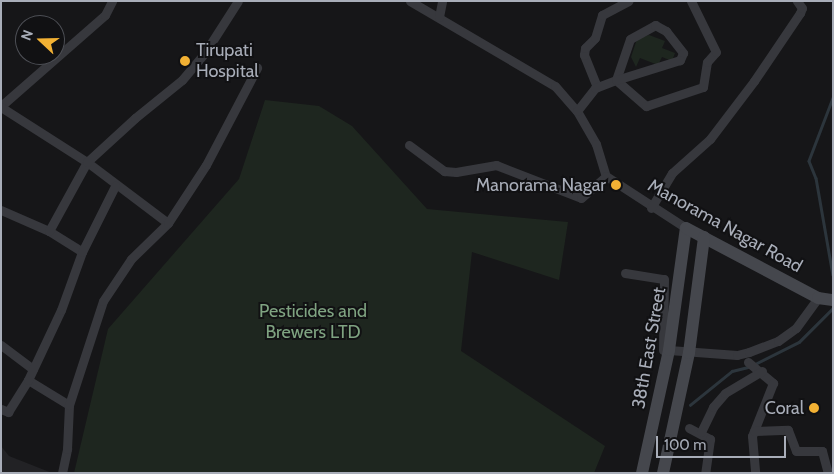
<!DOCTYPE html>
<style>
body{margin:0}
#map{position:relative;width:834px;height:474px;overflow:hidden;background:#161618;font-family:Cabin,sans-serif}
div>[style]{position:absolute}
[style*='--x']{left:calc(var(--x)*1px);top:calc(var(--y)*1px);width:calc(var(--w)*1px);rotate:calc(var(--a)*1deg)}
.built>*{inset:0;background:#222225}
.green>*{inset:0;background:#1e261f}
.stream>*{height:2.5px;margin:-1.25px;padding:0 1.25px;transform-origin:1.25px;border-radius:1.25px;background:#2c353c}
.street>*{height:9px;margin:-4.5px;padding:0 4.5px;transform-origin:4.5px;border-radius:4.5px;background:#37383d}
.secondary>*{height:12px;margin:-6px;padding:0 6px;transform-origin:6px;border-radius:6px;background:#45474d}
.dots>*{width:14px;height:14px;translate:-50% -50%;box-sizing:border-box;border:2px solid #111113;border-radius:50%}
span{translate:-50% -50%;white-space:nowrap;text-align:center;line-height:1.15;-webkit-text-stroke:4px #111113;paint-order:stroke}
.poi-label{font-size:18px;color:#a8adb8}
.left{translate:0 -50%;text-align:left}
.right{translate:-100% -50%;text-align:right}
.street-label{font-size:18px;color:#a8adb8}
.park-label{font-size:18px;color:#7fa381}
.frame{position:absolute;inset:0;border:2px solid #a8adb8;pointer-events:none}
.north{position:absolute;left:15px;top:15px;width:50px;height:50px;box-sizing:border-box;background:#111113;border:1px solid #4d4f55;border-radius:50%;rotate:291deg;font-size:14px;font-weight:700;line-height:20px;text-align:center;color:#a8adb8}
.north::after{content:'';display:block;margin:auto;width:18px;height:22px;background:#f2b134;clip-path:polygon(50% 0,100% 100%,50% 72%,0 100%)}
.scale{position:absolute;left:656px;top:436px;width:130px;height:22px;box-sizing:border-box;border:2px solid #a8adb8;border-top:0;padding-left:6px;font-size:15px;line-height:18px;white-space:nowrap;color:#a8adb8;-webkit-text-stroke:4px #111113;paint-order:stroke}
</style>
<div id="map">
<div class="built">
<div style="clip-path:polygon(1px 446px,9px 456px,52px 473px,1px 473px)"></div>
</div>
<div class="green">
<div style="clip-path:polygon(649px 35px,665px 41px,662px 48px,675px 53px,672px 61px,662px 57px,658px 65px,640px 58px,636px 67px,631px 57px,637px 39px)"></div>
<div style="clip-path:polygon(265px 100px,319px 106px,352px 126px,427px 209px,568px 222px,559px 280px,472px 252px,461px 351px,605px 446px,594px 473px,74px 473px,108px 329px,239px 179px)"></div>
</div>
<div class="stream">
<div style="--x:833;--y:98;--w:67;--a:110.9"></div>
<div style="--x:809;--y:161;--w:18;--a:68"></div>
<div style="--x:816;--y:178;--w:98;--a:80.1"></div>
<div style="--x:753;--y:365;--w:51;--a:-26.6"></div>
<div style="--x:799;--y:342;--w:47;--a:-45"></div>
<div style="--x:690;--y:405;--w:54;--a:-39"></div>
<div style="--x:732;--y:371;--w:16;--a:-14"></div>
</div>
<div class="street">
<div style="--x:410;--y:1;--w:168;--a:30.4"></div>
<div style="--x:555;--y:86;--w:33;--a:49"></div>
<div style="--x:577;--y:111;--w:38;--a:60"></div>
<div style="--x:596;--y:144;--w:34;--a:73"></div>
<div style="--x:606;--y:176;--w:95;--a:33"></div>
<div style="--x:439;--y:17;--w:16;--a:-79"></div>
<div style="--x:616;--y:80;--w:40;--a:41"></div>
<div style="--x:646;--y:106;--w:60;--a:-18.4"></div>
<div style="--x:703;--y:87;--w:25;--a:-81"></div>
<div style="--x:707;--y:62;--w:13;--a:-48"></div>
<div style="--x:716;--y:52;--w:57;--a:-116.1"></div>
<div style="--x:597;--y:87;--w:35;--a:-112"></div>
<div style="--x:584;--y:55;--w:7;--a:-82"></div>
<div style="--x:585;--y:48;--w:14;--a:-45"></div>
<div style="--x:595;--y:38;--w:24;--a:-73"></div>
<div style="--x:602;--y:15;--w:30;--a:-28"></div>
<div style="--x:1;--y:106;--w:138;--a:-41.2"></div>
<div style="--x:105;--y:15;--w:16;--a:-63"></div>
<div style="--x:1;--y:107;--w:102;--a:32.6"></div>
<div style="--x:87;--y:162;--w:101;--a:37"></div>
<div style="--x:577;--y:111;--w:29;--a:-52"></div>
<div style="--x:595;--y:88;--w:22;--a:-21"></div>
<div style="--x:616;--y:80;--w:43;--a:-71.1"></div>
<div style="--x:630;--y:39;--w:29;--a:-29"></div>
<div style="--x:655;--y:25;--w:13;--a:29"></div>
<div style="--x:666;--y:31;--w:28;--a:52"></div>
<div style="--x:683;--y:53;--w:8;--a:113"></div>
<div style="--x:680;--y:60;--w:67;--a:162.6"></div>
<div style="--x:409;--y:145;--w:44;--a:36.6"></div>
<div style="--x:444;--y:171;--w:12;--a:5"></div>
<div style="--x:456;--y:172;--w:41;--a:-9.9"></div>
<div style="--x:496;--y:165;--w:91;--a:21.2"></div>
<div style="--x:581;--y:198;--w:33;--a:-41"></div>
<div style="--x:651;--y:208;--w:41;--a:-59"></div>
<div style="--x:672;--y:173;--w:51;--a:-41.8"></div>
<div style="--x:710;--y:139;--w:73;--a:-52.8"></div>
<div style="--x:754;--y:81;--w:82;--a:-55.9"></div>
<div style="--x:800;--y:13;--w:5;--a:-68"></div>
<div style="--x:802;--y:8;--w:9;--a:-126"></div>
<div style="--x:1;--y:210;--w:52;--a:23.6"></div>
<div style="--x:49;--y:231;--w:39;--a:32"></div>
<div style="--x:49;--y:231;--w:79;--a:-61.2"></div>
<div style="--x:87;--y:162;--w:65;--a:-42.5"></div>
<div style="--x:135;--y:118;--w:60;--a:-39"></div>
<div style="--x:182;--y:80;--w:38;--a:-50"></div>
<div style="--x:206;--y:51;--w:59;--a:-57.4"></div>
<div style="--x:625;--y:273;--w:39;--a:9"></div>
<div style="--x:664;--y:279;--w:71;--a:90.8"></div>
<div style="--x:1;--y:345;--w:40;--a:37"></div>
<div style="--x:669;--y:350;--w:68;--a:4.2"></div>
<div style="--x:737;--y:355;--w:12;--a:-14"></div>
<div style="--x:749;--y:352;--w:31;--a:-21"></div>
<div style="--x:778;--y:341;--w:22;--a:-36"></div>
<div style="--x:796;--y:328;--w:37;--a:-54"></div>
<div style="--x:748;--y:362;--w:33;--a:40"></div>
<div style="--x:773;--y:383;--w:57;--a:111.6"></div>
<div style="--x:752;--y:436;--w:37;--a:85"></div>
<div style="--x:28;--y:380;--w:48;--a:31.4"></div>
<div style="--x:1;--y:409;--w:8;--a:23"></div>
<div style="--x:8;--y:412;--w:38;--a:-58"></div>
<div style="--x:28;--y:380;--w:77;--a:-64.8"></div>
<div style="--x:61;--y:310;--w:62;--a:-70.1"></div>
<div style="--x:82;--y:252;--w:74;--a:-63.4"></div>
<div style="--x:689;--y:428;--w:24;--a:28"></div>
<div style="--x:710;--y:439;--w:34;--a:98"></div>
<div style="--x:754;--y:431;--w:34;--a:-2"></div>
<div style="--x:788;--y:430;--w:22;--a:69"></div>
<div style="--x:796;--y:451;--w:26;--a:0"></div>
<div style="--x:822;--y:451;--w:23;--a:75"></div>
<div style="--x:701;--y:432;--w:28;--a:-64"></div>
<div style="--x:713;--y:407;--w:18;--a:-49"></div>
<div style="--x:725;--y:393;--w:43;--a:-30.7"></div>
<div style="--x:62;--y:473;--w:25;--a:-78"></div>
<div style="--x:67;--y:449;--w:44;--a:-87.4"></div>
<div style="--x:69;--y:405;--w:109;--a:-71.9"></div>
<div style="--x:103;--y:301;--w:50;--a:-56.3"></div>
<div style="--x:131;--y:259;--w:52;--a:-44.2"></div>
<div style="--x:168;--y:223;--w:69;--a:-56.8"></div>
<div style="--x:206;--y:165;--w:110;--a:-62.3"></div>
</div>
<div class="secondary">
<div style="--x:642;--y:473;--w:126;--a:-77.6"></div>
<div style="--x:669;--y:350;--w:123;--a:-82.1"></div>
<div style="--x:686;--y:228;--w:149;--a:27.9"></div>
<div style="--x:818;--y:298;--w:15;--a:8"></div>
<div style="--x:663;--y:473;--w:123;--a:-77.8"></div>
<div style="--x:689;--y:353;--w:117;--a:-82.6"></div>
</div>
<div class="dots">
<div style="left:185px;top:61px;background:#f2b134"></div>
<div style="left:616px;top:185px;background:#f2b134"></div>
<div style="left:814px;top:408px;background:#f2b134"></div>
</div>
<div class="poi-label">
<span class="left" style="left:196px;top:61px">Tirupati<br>Hospital</span>
<span class="right" style="left:606px;top:185px">Manorama Nagar</span>
<span class="right" style="left:804px;top:408px">Coral</span>
</div>
<div class="street-label">
<span style="left:725px;top:226px;rotate:29deg">Manorama Nagar Road</span>
<span style="left:649px;top:348px;rotate:-80deg">38th East Street</span>
</div>
<div class="park-label">
<span style="left:313px;top:322px">Pesticides and<br>Brewers LTD</span>
</div>
<div class="frame"></div>
<div class="north">N</div>
<div class="scale">100 m</div>
</div>
